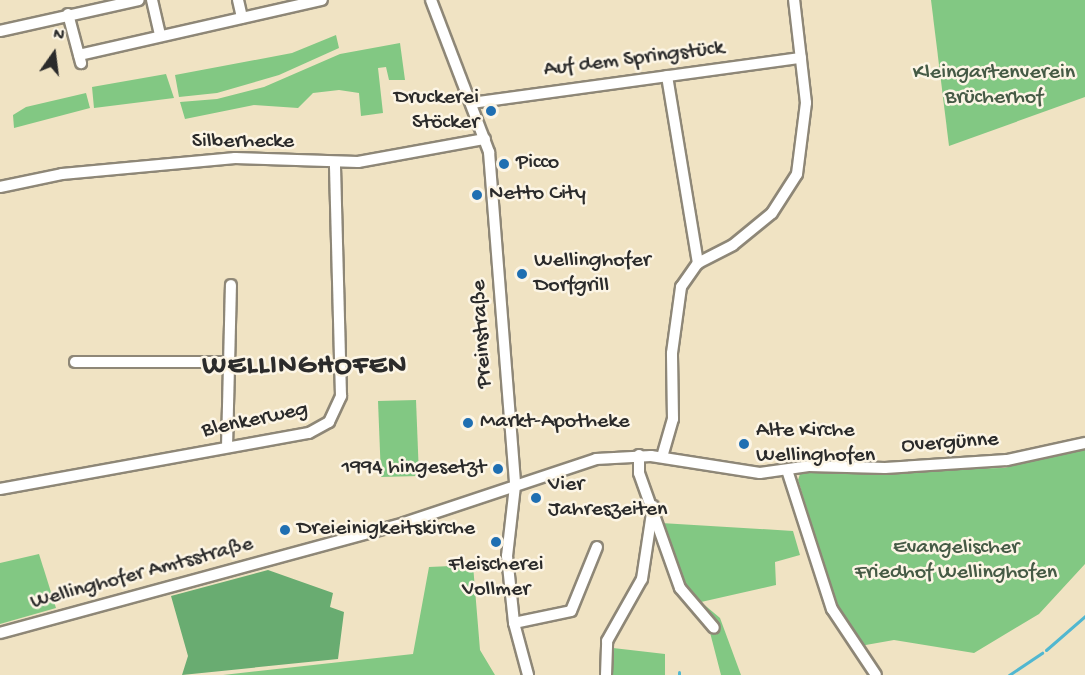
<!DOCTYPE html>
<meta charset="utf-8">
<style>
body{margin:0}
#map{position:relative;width:1085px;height:675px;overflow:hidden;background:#f0e3c3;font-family:"Gochi Hand",sans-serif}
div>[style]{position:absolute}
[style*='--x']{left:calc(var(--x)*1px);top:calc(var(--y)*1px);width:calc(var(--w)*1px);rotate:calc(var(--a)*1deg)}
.green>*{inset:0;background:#82c883}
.forest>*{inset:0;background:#69ac71}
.stream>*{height:3px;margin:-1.5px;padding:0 1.5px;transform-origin:1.5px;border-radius:1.5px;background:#51b7d0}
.roads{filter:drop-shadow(2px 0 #8e8777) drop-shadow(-2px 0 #8e8777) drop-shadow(0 2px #8e8777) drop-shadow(0 -2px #8e8777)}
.minor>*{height:10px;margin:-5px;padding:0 5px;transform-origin:5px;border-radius:5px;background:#fff}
.dots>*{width:16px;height:16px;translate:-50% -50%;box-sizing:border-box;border:3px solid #fcf5e5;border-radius:50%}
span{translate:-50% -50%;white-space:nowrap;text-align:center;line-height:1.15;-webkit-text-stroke:5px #fcf5e5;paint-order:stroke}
.street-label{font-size:22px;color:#2b2b2b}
.park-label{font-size:22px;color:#455a45}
.poi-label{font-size:22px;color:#2b2b2b}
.right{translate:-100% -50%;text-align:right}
.left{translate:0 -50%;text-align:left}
.district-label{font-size:28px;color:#2b2b2b;font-weight:700;letter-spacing:1.5px}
.north{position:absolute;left:24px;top:24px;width:60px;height:60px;-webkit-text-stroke:4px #fcf5e5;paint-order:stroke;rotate:14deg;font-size:16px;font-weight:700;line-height:24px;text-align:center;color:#2b2b2b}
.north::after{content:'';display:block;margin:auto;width:21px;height:27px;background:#2b2b2b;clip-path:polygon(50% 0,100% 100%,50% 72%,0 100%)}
</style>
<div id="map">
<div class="green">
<div style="clip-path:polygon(931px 0,1085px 0,1085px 97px,949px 146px)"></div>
<div style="clip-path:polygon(336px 35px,339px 48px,279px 75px,217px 93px,179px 97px,175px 75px,292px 53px)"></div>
<div style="clip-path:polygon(400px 43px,405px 80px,389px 80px,386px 67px,378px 68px,383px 113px,361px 116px,359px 93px,339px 90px,313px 93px,298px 108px,254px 105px,185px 119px,180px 102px,217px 99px,264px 87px,340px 54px)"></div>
<div style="clip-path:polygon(166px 74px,174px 98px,94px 108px,92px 87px)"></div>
<div style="clip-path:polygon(86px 93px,90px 108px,14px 128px,13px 115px,26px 107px)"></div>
<div style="clip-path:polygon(416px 400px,419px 476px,381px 477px,378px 401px)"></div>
<div style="clip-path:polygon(1085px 448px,1085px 564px,1039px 614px,974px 653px,894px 640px,860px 646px,836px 603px,798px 480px,801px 471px,1004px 468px)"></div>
<div style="clip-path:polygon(661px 523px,793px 531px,800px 555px,775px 562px,776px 585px,701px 602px,720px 618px,741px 675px,721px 675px,706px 617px,682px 588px)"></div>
<div style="clip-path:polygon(39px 554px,56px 608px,0 624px,0 563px)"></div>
<div style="clip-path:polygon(473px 565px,480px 650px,495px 675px,223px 675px,413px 654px,429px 567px)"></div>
<div style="clip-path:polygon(613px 648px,665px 654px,665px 675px,609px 675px)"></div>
</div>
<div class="forest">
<div style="clip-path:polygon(268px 570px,333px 593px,330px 607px,344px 612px,338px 659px,182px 675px,188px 656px,171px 596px)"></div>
</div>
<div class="stream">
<div style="--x:1046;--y:650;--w:52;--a:-41.1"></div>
<div style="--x:679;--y:672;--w:3;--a:90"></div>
<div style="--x:1009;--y:675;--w:40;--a:-34"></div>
</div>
<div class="roads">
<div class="minor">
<div style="--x:152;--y:0;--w:37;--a:77"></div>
<div style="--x:238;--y:0;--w:18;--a:77"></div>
<div style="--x:431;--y:0;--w:163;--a:69.1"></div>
<div style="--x:489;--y:152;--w:335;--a:85.5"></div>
<div style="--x:515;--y:486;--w:70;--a:96.5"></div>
<div style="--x:507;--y:556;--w:67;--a:84"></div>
<div style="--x:514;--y:623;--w:54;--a:74.9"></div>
<div style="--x:68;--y:14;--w:51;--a:75.1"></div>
<div style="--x:0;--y:31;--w:142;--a:-12.6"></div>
<div style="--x:79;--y:55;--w:249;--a:-12.8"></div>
<div style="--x:667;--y:76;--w:190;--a:80.6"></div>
<div style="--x:471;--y:103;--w:333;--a:-7.8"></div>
<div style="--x:0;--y:187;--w:63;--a:-11.8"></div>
<div style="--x:62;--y:174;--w:174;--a:-5.3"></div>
<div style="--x:235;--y:158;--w:123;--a:1.9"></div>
<div style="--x:358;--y:162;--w:129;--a:-10.3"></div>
<div style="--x:75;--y:362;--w:152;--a:0"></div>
<div style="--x:227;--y:447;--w:162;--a:-88.6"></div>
<div style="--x:639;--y:455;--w:18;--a:90"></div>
<div style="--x:639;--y:473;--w:122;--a:70.4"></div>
<div style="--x:680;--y:588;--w:52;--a:49.6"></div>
<div style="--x:662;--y:457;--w:40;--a:-74"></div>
<div style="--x:673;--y:419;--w:66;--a:-90.9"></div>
<div style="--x:672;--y:353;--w:67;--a:-82.2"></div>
<div style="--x:681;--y:287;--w:29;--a:-55"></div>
<div style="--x:698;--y:263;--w:39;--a:-27"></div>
<div style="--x:733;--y:245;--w:50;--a:-39.4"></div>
<div style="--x:772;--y:213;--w:46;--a:-57.3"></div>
<div style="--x:797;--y:174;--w:72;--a:-82.8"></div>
<div style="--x:806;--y:103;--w:104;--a:-96.6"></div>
<div style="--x:787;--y:470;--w:146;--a:72.1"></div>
<div style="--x:832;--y:609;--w:79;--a:56.3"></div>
<div style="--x:0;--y:489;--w:314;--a:-10.3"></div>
<div style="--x:309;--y:433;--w:23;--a:-29"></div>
<div style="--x:329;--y:422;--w:29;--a:-65"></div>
<div style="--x:341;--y:396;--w:232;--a:-91.5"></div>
<div style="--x:514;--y:623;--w:58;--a:-11.9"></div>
<div style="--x:571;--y:611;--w:69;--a:-67.9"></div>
<div style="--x:0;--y:633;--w:419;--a:-15.2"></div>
<div style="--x:404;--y:523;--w:202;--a:-18.4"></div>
<div style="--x:596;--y:459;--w:55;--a:-3.1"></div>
<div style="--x:651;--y:456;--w:110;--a:8.9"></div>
<div style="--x:760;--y:473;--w:49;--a:-8.1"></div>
<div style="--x:809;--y:466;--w:76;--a:1.5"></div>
<div style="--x:885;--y:468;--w:122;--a:-3.8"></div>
<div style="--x:1007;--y:460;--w:80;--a:-12.3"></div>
<div style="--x:606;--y:675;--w:34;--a:-88"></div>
<div style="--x:607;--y:641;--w:71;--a:-60.6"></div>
<div style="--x:642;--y:579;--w:74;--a:-81.4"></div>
</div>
</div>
<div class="dots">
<div style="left:491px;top:111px;background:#1f6fb2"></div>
<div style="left:504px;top:164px;background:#1f6fb2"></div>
<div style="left:477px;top:195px;background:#1f6fb2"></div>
<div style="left:522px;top:274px;background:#1f6fb2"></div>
<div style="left:468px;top:423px;background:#1f6fb2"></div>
<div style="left:744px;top:444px;background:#1f6fb2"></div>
<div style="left:498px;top:469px;background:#1f6fb2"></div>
<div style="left:536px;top:498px;background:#1f6fb2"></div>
<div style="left:285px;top:530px;background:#1f6fb2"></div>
<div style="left:496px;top:542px;background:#1f6fb2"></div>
</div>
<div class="street-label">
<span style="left:634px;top:60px;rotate:-7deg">Auf dem Springstück</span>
<span style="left:243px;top:143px">Silberhecke</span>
<span style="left:483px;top:334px;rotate:-93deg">Preinstraße</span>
<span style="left:255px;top:421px;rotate:-12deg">Blenkerweg</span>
<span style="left:950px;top:444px;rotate:-4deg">Overgünne</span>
<span style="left:142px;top:574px;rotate:-15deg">Wellinghofer Amtsstraße</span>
</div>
<div class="park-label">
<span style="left:994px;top:86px">Kleingartenverein<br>Brücherhof</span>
<span style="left:956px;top:561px">Evangelischer<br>Friedhof Wellinghofen</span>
</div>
<div class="poi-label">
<span class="right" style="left:479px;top:111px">Druckerei<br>Stöcker</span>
<span class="left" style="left:516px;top:164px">Picco</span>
<span class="left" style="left:489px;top:195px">Netto City</span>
<span class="left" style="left:534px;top:274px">Wellinghofer<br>Dorfgrill</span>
<span class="left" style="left:480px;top:423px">Markt-Apotheke</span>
<span class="left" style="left:756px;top:444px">Alte Kirche<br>Wellinghofen</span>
<span class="right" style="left:486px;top:469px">1994 hingesetzt</span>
<span class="left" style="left:548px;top:498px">Vier<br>Jahreszeiten</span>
<span class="left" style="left:297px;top:530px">Dreieinigkeitskirche</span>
<span style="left:496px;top:578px">Fleischerei<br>Vollmer</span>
</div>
<div class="district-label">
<span style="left:305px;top:367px">WELLINGHOFEN</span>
</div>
<div class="north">N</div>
</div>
